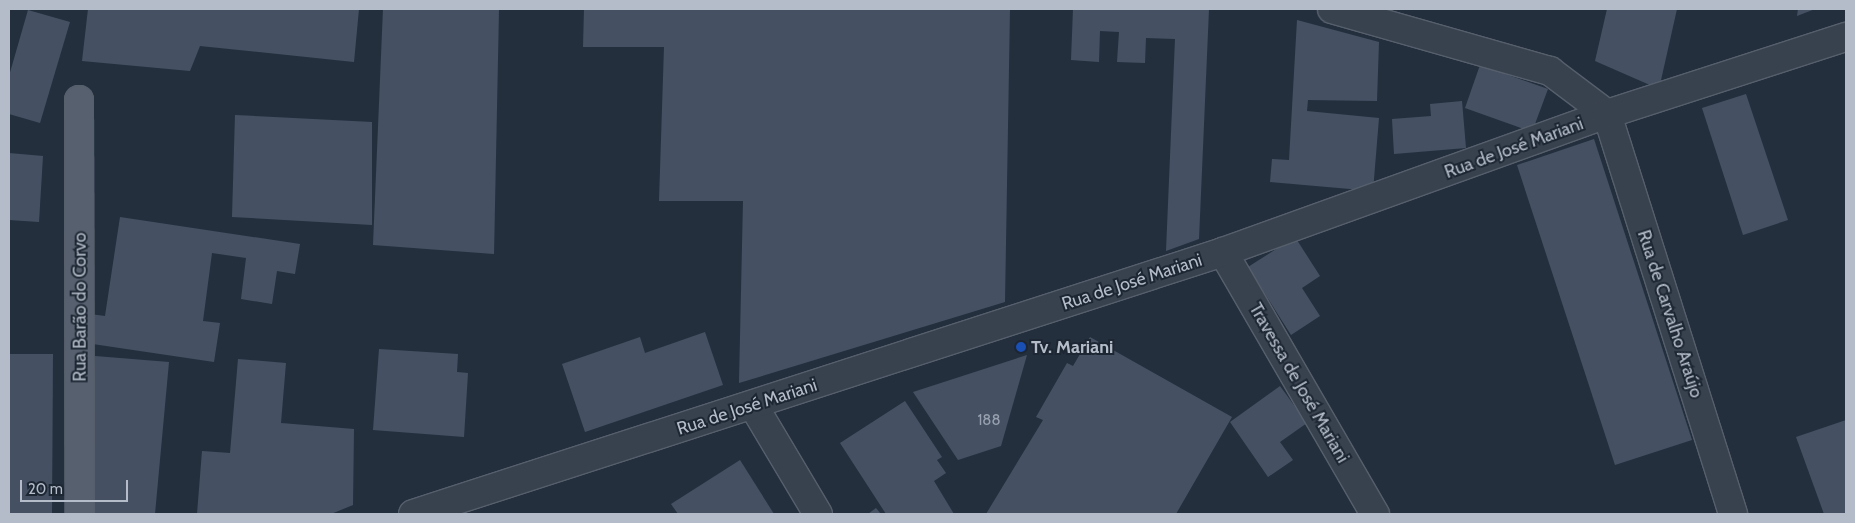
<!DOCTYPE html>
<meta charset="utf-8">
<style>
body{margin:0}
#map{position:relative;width:1855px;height:523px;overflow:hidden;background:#242f3e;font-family:Cabin,sans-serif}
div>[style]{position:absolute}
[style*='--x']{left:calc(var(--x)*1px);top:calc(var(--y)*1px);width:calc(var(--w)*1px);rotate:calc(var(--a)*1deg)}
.building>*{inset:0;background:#455162}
.roads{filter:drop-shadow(1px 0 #565f6c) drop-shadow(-1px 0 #565f6c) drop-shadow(0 1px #565f6c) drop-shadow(0 -1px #565f6c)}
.minor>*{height:28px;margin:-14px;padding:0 14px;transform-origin:14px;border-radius:14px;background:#38414e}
.major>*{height:28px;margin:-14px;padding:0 14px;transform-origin:14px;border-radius:14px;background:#56606e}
.dots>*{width:14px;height:14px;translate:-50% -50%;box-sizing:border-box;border:2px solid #1d2633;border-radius:50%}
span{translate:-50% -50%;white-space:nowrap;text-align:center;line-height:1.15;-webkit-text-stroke:4px #1d2633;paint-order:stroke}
.number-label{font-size:15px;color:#98a1af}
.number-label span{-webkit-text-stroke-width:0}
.street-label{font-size:18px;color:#b4bcc9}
.poi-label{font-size:18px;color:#b4bcc9;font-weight:700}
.left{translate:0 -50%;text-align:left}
.frame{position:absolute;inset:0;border:10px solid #b4bcc9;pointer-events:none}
.scale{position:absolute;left:20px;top:480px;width:108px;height:22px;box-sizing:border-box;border:2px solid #b4bcc9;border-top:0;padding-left:6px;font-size:15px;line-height:18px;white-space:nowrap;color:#b4bcc9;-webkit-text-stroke:4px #1d2633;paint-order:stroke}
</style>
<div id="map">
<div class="building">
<div style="clip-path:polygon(88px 9px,359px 9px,354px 62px,200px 46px,190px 71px,82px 61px)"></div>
<div style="clip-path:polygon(383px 9px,499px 9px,494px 254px,373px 245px)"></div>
<div style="clip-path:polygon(584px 9px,1010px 9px,1005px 302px,739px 383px,743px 201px,659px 201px,664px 47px,583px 47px)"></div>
<div style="clip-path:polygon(1073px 9px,1209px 9px,1199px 239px,1166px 251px,1175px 39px,1146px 38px,1145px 63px,1117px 62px,1119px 32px,1100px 31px,1099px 62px,1071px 60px)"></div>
<div style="clip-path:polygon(1607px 9px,1677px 9px,1659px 89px,1595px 61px)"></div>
<div style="clip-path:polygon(1798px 9px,1815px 9px,1797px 16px)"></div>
<div style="clip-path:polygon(28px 10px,70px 22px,40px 123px,9px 114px,9px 76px)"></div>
<div style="clip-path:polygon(1297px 20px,1379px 42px,1377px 101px,1308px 100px,1307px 111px,1379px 118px,1373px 191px,1270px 182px,1272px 159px,1289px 160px)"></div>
<div style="clip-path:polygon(1480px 65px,1548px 89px,1532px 132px,1465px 108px)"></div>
<div style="clip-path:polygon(1746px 94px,1788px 220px,1743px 235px,1702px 108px)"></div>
<div style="clip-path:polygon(1462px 101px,1466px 148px,1394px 154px,1392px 119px,1431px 116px,1430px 104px)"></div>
<div style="clip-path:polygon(235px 115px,372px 122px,372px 225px,232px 217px)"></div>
<div style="clip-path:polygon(1594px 139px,1692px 440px,1615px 465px,1517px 165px)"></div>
<div style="clip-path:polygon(9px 153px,43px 156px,39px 222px,9px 220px)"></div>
<div style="clip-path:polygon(120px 217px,300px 244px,295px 274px,277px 271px,272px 304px,241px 299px,246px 258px,212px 253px,203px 321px,220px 323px,214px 362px,86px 343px,90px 314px,105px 316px)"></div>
<div style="clip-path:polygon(1295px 237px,1320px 276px,1302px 288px,1320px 316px,1291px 335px,1248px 267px)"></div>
<div style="clip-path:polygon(705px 332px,723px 385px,585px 432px,562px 364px,640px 337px,645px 353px)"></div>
<div style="clip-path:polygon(1090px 337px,1232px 417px,1176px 514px,986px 514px,1043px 420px,1036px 417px,1067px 363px,1073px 366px)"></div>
<div style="clip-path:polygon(379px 349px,458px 354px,457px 372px,468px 373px,464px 437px,373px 430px)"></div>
<div style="clip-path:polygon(9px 354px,53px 354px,52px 514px,9px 514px)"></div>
<div style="clip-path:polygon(1027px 355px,1001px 446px,958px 460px,913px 392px)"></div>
<div style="clip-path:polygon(95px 356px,169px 362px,155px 514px,80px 514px)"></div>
<div style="clip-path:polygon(238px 359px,286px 363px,281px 423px,354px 429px,353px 505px,331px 514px,197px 514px,202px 451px,230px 453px)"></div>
<div style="clip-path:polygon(1280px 386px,1307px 423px,1280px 442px,1293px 460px,1268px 477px,1230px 422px)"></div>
<div style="clip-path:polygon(905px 401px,942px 457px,937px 460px,946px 473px,934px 481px,954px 514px,886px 514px,840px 443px)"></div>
<div style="clip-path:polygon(1846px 420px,1846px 514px,1824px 514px,1796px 437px)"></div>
<div style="clip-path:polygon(740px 460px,774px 514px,678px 514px,671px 504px)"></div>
<div style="clip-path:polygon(876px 508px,881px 514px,868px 514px)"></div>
</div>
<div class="roads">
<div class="minor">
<div style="--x:1332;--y:9;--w:227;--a:15.9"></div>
<div style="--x:1550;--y:71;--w:71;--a:37"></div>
<div style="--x:1607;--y:114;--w:419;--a:72.5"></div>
<div style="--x:1223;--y:252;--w:303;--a:59.9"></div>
<div style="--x:753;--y:405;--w:127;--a:59.2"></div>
<div style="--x:413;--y:514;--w:851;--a:-17.92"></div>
<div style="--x:1223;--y:252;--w:408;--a:-19.8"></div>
<div style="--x:1607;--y:114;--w:251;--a:-17.9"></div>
</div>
<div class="major">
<div style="--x:79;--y:100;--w:414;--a:89.9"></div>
</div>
</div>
<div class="dots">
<div style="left:1021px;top:347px;background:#1a4fb4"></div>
</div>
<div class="number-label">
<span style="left:989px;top:421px">188</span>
</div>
<div class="street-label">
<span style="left:1514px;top:148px;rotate:-20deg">Rua de José Mariani</span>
<span style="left:1132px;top:282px;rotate:-18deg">Rua de José Mariani</span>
<span style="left:80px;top:307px;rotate:-90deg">Rua Barão do Corvo</span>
<span style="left:1670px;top:314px;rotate:72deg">Rua de Carvalho Araújo</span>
<span style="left:1299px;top:383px;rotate:60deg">Travessa de José Mariani</span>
<span style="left:747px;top:407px;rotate:-18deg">Rua de José Mariani</span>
</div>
<div class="poi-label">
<span class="left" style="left:1031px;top:347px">Tv. Mariani</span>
</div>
<div class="frame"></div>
<div class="scale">20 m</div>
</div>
